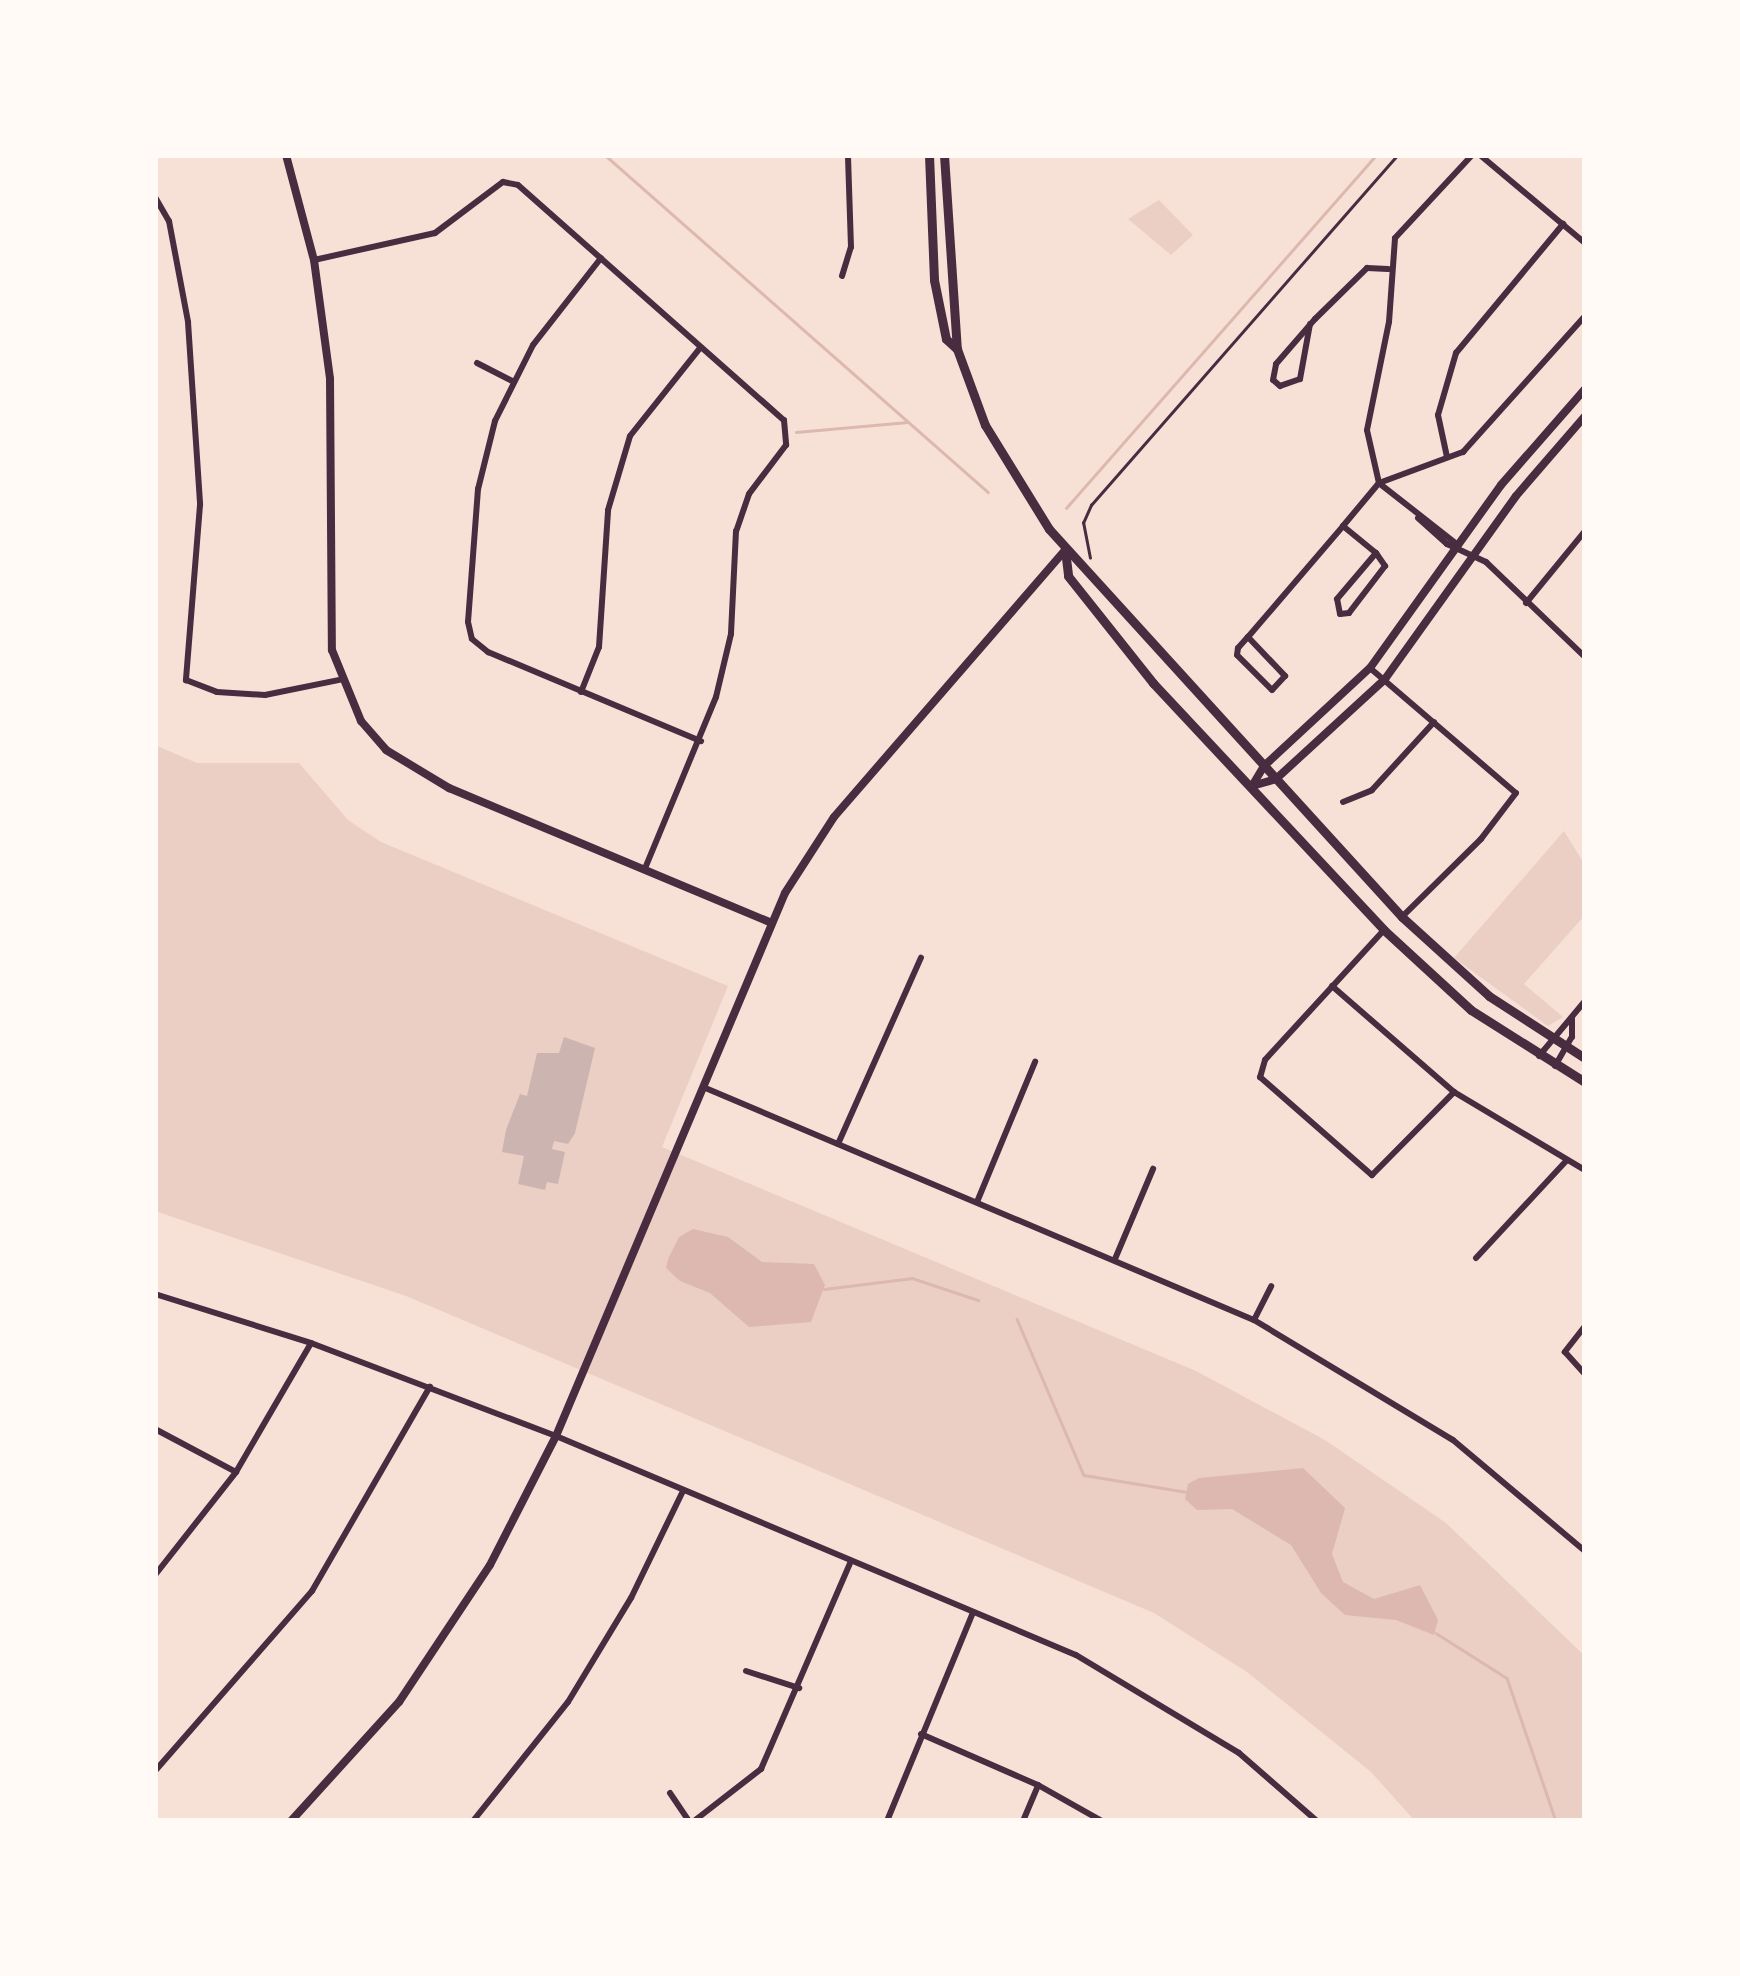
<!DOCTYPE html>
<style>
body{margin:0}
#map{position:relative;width:1740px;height:1976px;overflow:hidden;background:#f7e1d7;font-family:Roboto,sans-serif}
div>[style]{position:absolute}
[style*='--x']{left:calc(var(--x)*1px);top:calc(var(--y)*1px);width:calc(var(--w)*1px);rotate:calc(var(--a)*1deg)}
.green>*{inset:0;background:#ebcfc5}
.water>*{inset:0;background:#dcb8b0}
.stream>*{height:2.5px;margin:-1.25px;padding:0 1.25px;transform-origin:1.25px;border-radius:1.25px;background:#dcb8b0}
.building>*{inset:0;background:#ccb4b1}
.path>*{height:2.5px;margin:-1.25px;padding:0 1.25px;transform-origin:1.25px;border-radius:1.25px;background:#4a2c40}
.minor>*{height:6px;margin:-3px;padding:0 3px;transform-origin:3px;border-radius:3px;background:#4a2c40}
.tertiary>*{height:8px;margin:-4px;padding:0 4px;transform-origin:4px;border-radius:4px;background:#4a2c40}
.secondary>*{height:9px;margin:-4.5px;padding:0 4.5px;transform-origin:4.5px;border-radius:4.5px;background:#4a2c40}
span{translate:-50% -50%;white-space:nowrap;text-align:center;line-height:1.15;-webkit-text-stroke:9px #fffaf5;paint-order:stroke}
.frame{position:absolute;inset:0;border:158px solid #fffaf5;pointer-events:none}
</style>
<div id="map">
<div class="green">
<div style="clip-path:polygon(1159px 200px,1193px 235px,1171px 255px,1128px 219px)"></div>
<div style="clip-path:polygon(155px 745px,197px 763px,299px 763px,348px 820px,381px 842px,728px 986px,662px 1147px,1196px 1371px,1325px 1440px,1446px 1523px,1585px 1656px,1585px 1821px,1415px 1821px,1371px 1772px,1247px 1672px,1154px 1613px,406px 1296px,155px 1211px)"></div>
<div style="clip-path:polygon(1564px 831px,1585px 865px,1585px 915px,1524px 984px,1563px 1017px,1548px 1026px,1454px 958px)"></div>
</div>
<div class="water">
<div style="clip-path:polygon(693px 1229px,728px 1237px,762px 1262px,814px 1264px,825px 1285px,811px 1322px,749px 1327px,710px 1293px,680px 1281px,666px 1268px,668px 1259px,679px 1237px)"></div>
<div style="clip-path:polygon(1303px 1468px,1345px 1508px,1332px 1554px,1343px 1582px,1374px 1599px,1420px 1585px,1438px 1620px,1434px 1635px,1396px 1620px,1345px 1615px,1321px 1593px,1291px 1545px,1232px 1509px,1197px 1510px,1185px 1499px,1188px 1484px,1199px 1478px)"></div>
</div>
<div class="stream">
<div style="--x:605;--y:155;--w:510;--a:41.34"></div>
<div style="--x:796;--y:432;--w:112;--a:-5.1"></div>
<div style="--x:1066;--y:508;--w:470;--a:-48.7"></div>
<div style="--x:824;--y:1289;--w:89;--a:-7.1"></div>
<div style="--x:912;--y:1278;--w:70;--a:18.4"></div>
<div style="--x:1017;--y:1319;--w:170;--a:66.8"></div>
<div style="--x:1084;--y:1475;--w:104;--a:9.4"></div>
<div style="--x:1436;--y:1633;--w:84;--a:32.4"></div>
<div style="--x:1507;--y:1678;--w:151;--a:71.1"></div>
</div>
<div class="building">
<div style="clip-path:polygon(564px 1037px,595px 1048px,575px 1133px,568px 1144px,554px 1141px,552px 1149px,565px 1152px,558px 1184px,547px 1182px,545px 1190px,518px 1184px,524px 1156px,502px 1152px,506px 1130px,520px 1094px,527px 1096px,537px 1053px,559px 1053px)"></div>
</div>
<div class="path">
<div style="--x:1090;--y:558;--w:36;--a:-101"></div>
<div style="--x:1083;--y:523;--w:20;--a:-66"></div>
<div style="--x:1091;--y:505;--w:465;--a:-48.8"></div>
</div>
<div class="minor">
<div style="--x:1480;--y:155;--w:137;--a:40"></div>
<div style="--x:155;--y:197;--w:28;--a:60"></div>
<div style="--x:169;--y:221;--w:103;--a:79.3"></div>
<div style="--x:188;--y:322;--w:183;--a:86.2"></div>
<div style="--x:200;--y:505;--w:176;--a:94.6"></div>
<div style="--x:186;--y:680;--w:33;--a:21"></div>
<div style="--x:217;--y:692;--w:48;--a:3.6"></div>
<div style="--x:265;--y:695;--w:76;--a:-11.5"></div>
<div style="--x:601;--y:258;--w:110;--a:128"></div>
<div style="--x:533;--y:345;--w:85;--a:116.6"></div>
<div style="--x:495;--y:421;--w:70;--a:104"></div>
<div style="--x:478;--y:489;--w:133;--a:94.3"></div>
<div style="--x:468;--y:622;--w:17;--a:77"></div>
<div style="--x:472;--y:639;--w:21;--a:39"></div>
<div style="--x:488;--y:652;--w:231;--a:22.7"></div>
<div style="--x:314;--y:260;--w:124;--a:-12.6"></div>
<div style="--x:435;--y:233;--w:85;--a:-36.9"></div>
<div style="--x:503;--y:182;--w:15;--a:11"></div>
<div style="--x:518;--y:185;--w:355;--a:41.5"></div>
<div style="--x:784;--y:420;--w:25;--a:85"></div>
<div style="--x:786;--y:445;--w:61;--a:127.1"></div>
<div style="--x:749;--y:494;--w:39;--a:109"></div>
<div style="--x:736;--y:531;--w:103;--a:92.8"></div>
<div style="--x:731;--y:634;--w:65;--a:103.4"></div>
<div style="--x:716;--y:697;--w:185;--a:112.5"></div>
<div style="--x:842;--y:276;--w:30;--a:-73"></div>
<div style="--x:851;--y:247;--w:92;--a:-91.9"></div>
<div style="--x:1310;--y:324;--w:56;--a:100.3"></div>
<div style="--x:1300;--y:379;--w:21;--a:161"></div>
<div style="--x:1280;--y:386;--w:9;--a:-139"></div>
<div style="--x:1273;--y:380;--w:16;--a:-79"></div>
<div style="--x:1276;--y:364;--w:60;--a:-49.1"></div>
<div style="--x:1315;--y:319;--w:73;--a:-44.4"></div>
<div style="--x:1367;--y:268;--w:21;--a:3"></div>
<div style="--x:477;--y:363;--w:39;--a:27"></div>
<div style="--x:1447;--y:457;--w:43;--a:-102.1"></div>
<div style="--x:1438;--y:415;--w:65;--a:-73.8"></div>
<div style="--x:1456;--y:353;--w:168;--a:-50.3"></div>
<div style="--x:1418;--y:518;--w:39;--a:42"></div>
<div style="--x:1447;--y:544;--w:43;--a:24.8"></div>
<div style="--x:1486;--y:562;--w:137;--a:43.8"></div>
<div style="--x:1343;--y:526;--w:43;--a:39.3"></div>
<div style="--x:1376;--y:553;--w:16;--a:55"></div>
<div style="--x:1385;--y:566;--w:59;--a:127.5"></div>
<div style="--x:1349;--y:613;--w:9;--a:174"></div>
<div style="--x:1340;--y:614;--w:15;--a:-101"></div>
<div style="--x:1337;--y:599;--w:60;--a:-49.7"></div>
<div style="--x:1458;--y:545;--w:100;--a:-141.9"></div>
<div style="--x:1379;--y:483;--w:54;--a:-102.8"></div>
<div style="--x:1367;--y:430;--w:110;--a:-78.5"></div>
<div style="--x:1389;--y:322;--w:84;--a:-85.9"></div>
<div style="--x:1395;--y:238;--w:113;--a:-47.1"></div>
<div style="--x:1526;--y:603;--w:93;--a:-50.7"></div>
<div style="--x:1248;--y:637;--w:54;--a:46.5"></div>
<div style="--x:1285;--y:676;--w:19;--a:133"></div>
<div style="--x:1272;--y:690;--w:49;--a:-135"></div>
<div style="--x:1237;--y:655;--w:7;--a:-82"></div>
<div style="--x:1238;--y:648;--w:15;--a:-48"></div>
<div style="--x:1248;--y:637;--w:146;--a:-49.4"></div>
<div style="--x:1343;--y:526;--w:56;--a:-50.1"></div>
<div style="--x:1379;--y:483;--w:90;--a:-20.3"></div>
<div style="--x:1463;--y:452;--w:183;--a:-48.1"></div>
<div style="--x:1370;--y:668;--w:192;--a:40.6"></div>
<div style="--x:1516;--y:793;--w:58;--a:127.3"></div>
<div style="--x:1481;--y:839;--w:111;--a:135.4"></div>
<div style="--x:581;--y:692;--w:48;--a:-68.2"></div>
<div style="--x:599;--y:647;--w:137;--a:-86.2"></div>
<div style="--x:608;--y:510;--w:77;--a:-73.4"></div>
<div style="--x:630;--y:436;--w:112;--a:-51.5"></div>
<div style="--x:1343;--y:802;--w:31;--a:-22"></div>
<div style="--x:1372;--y:790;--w:92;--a:-47.6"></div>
<div style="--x:1384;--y:930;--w:176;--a:132.5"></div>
<div style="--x:1265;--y:1060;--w:18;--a:106"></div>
<div style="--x:1260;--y:1077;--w:149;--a:41.2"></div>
<div style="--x:1372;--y:1175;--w:117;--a:-45.3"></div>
<div style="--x:1332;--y:986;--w:162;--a:41"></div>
<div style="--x:1454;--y:1092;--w:152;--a:30.8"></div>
<div style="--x:1539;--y:1056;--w:72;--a:-50.1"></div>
<div style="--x:1555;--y:1066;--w:34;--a:-60"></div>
<div style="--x:1572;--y:1037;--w:19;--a:-90"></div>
<div style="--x:703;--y:1087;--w:598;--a:22.92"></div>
<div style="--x:1254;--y:1320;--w:232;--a:31.1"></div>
<div style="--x:1453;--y:1440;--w:172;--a:40.1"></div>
<div style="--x:838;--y:1144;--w:204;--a:-66"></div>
<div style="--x:977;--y:1202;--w:152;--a:-67.5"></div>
<div style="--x:1476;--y:1258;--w:132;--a:-47.1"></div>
<div style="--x:1115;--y:1259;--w:98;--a:-67.1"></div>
<div style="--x:155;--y:1294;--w:164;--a:17.4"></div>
<div style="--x:311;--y:1343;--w:262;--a:20.8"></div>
<div style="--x:556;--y:1436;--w:564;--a:22.84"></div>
<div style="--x:1076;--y:1655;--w:190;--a:31"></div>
<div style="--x:1239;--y:1753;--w:103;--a:41.1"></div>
<div style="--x:1254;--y:1320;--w:38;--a:-63"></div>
<div style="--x:1585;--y:1326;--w:33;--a:128"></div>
<div style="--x:1565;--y:1352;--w:30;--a:48"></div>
<div style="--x:155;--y:1429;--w:92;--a:28"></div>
<div style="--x:155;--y:1575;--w:131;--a:-51.8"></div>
<div style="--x:236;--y:1472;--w:149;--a:-59.8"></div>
<div style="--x:746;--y:1671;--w:56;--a:17.8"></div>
<div style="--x:921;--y:1734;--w:128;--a:23.6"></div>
<div style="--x:1038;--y:1785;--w:73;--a:29.4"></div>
<div style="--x:155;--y:1771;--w:239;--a:-48.9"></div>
<div style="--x:312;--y:1591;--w:236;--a:-60"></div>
<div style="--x:670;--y:1793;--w:34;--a:56"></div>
<div style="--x:473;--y:1821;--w:152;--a:-51.4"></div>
<div style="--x:568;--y:1702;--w:122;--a:-58.8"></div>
<div style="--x:631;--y:1598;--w:119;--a:-64.1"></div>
<div style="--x:694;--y:1821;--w:85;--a:-37.8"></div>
<div style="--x:761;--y:1769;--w:227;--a:-66.6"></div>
<div style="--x:887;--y:1821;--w:226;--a:-67.6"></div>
<div style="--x:1023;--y:1821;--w:39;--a:-67"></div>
</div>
<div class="tertiary">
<div style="--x:286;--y:155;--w:109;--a:75.1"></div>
<div style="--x:314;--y:260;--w:120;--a:82.3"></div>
<div style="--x:330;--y:379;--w:271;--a:89.6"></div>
<div style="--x:332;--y:650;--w:77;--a:67.8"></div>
<div style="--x:361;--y:721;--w:38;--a:49"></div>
<div style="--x:386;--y:750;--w:74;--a:31.1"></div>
<div style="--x:449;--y:788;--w:348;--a:22.7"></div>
<div style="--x:1252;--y:786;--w:23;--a:-59"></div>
<div style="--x:1264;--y:766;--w:144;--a:-42.8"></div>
<div style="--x:1370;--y:668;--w:225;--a:-54.4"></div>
<div style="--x:1501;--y:485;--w:128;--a:-48.8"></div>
<div style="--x:1252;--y:786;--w:25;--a:-16"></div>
<div style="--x:1276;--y:779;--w:148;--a:-42.5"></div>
<div style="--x:1385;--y:679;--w:225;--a:-54.4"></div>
<div style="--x:1516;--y:496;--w:106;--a:-49.2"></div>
<div style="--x:291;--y:1821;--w:161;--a:-47.8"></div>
<div style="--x:399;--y:1702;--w:164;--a:-56.4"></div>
<div style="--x:490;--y:1565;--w:145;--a:-62.9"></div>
<div style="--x:556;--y:1436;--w:589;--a:-67.13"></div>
<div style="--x:785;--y:893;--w:90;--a:-57.2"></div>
<div style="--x:834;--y:817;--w:353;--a:-49.1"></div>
</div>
<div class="secondary">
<div style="--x:929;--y:155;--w:125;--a:87.7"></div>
<div style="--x:934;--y:280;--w:60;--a:78.5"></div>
<div style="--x:946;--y:339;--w:15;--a:42"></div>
<div style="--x:944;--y:155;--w:194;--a:86.2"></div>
<div style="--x:957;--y:349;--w:81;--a:69.8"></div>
<div style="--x:985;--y:425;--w:122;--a:58.4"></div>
<div style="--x:1049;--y:529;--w:525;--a:47.7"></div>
<div style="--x:1402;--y:917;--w:118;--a:42.2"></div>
<div style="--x:1489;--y:996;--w:114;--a:32.9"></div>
<div style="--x:1065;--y:550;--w:26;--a:83"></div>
<div style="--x:1068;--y:576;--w:137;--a:51.5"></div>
<div style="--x:1153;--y:683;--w:338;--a:46.9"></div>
<div style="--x:1384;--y:930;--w:118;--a:42.6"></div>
<div style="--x:1471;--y:1010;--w:135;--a:32.3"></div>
</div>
<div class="frame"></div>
</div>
